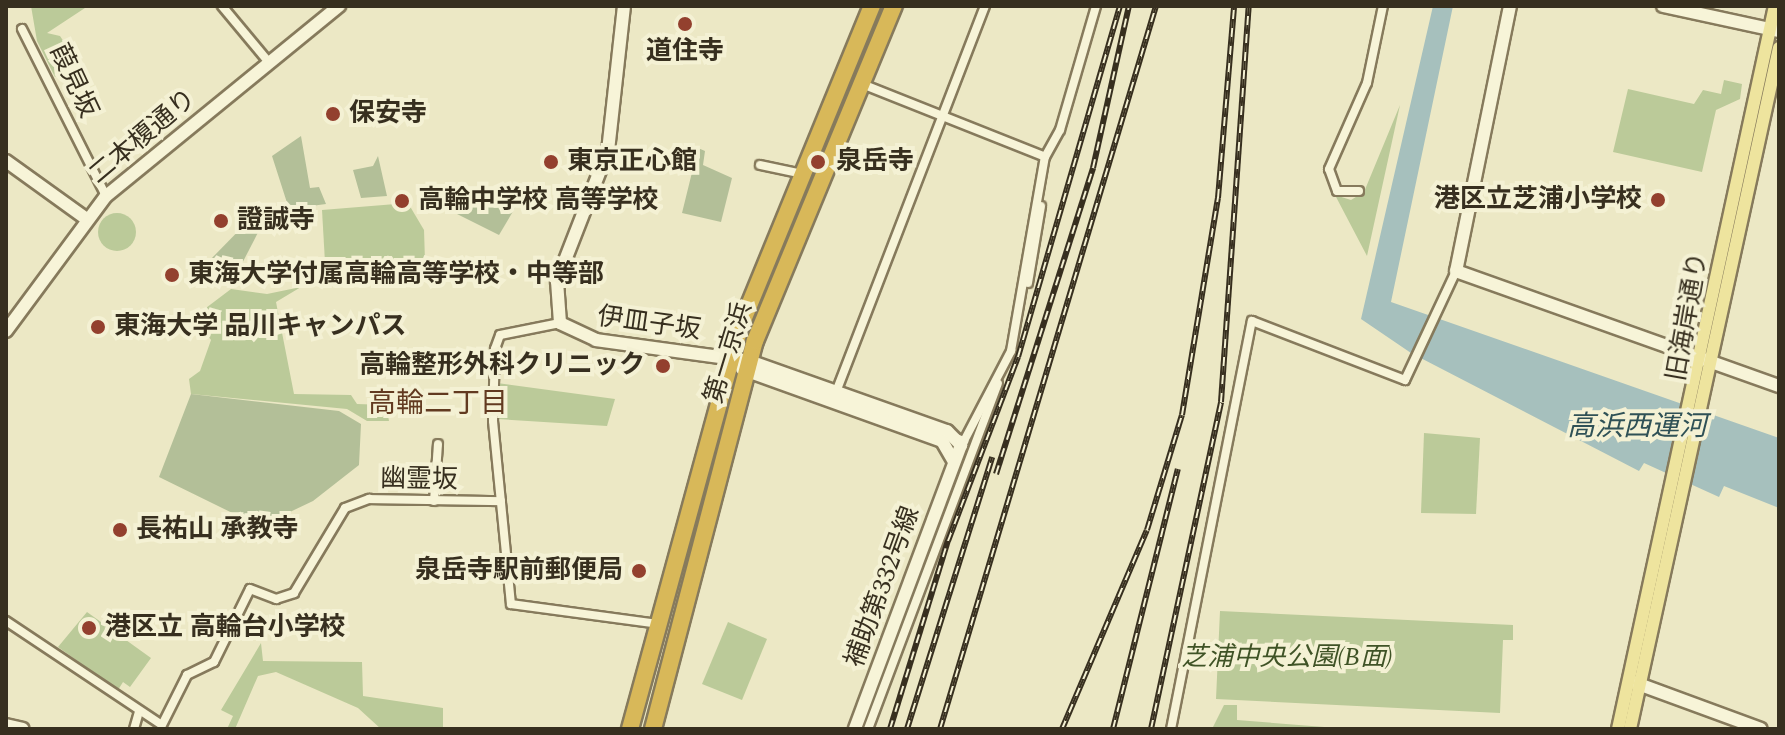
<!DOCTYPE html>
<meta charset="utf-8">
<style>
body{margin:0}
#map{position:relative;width:1785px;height:735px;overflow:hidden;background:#ece8c5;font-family:Spectral,"Noto Sans JP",serif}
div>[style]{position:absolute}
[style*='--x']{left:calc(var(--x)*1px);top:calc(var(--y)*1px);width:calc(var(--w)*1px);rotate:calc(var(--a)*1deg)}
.green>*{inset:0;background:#bbca99}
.round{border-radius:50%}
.cemetery>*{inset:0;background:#b3bf98}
.water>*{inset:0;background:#a6c0bd}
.roads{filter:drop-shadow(2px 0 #867a5c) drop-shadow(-2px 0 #867a5c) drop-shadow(0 2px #867a5c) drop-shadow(0 -2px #867a5c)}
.street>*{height:8px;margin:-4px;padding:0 4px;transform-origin:4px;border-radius:4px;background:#f7f4d8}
.secondary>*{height:12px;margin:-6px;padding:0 6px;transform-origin:6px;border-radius:6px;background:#f7f4d8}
.primary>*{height:12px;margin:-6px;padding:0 6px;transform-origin:6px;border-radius:6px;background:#eee49e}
.highway>*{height:16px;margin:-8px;padding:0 8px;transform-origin:8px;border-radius:8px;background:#d8b859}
.rail>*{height:6px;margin-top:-3px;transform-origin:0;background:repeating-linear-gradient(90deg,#f4f1d4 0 9px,#372f1f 0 18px);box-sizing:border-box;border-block:2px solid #372f1f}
.dots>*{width:22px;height:22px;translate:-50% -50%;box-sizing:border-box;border:4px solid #f4f1d4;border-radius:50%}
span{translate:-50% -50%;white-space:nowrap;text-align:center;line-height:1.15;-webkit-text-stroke:8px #f4f1d4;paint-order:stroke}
.poi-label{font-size:26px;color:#372f1f;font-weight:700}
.left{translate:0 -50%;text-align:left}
.right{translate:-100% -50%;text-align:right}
.street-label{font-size:26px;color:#372f1f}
.park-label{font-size:26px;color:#3f5326;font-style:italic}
.neighbourhood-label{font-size:28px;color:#623a20}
.water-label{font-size:28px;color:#2f5156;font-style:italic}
.frame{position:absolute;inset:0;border:8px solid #372f1f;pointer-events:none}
</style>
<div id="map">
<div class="green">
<div style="clip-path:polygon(31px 6px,88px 6px,47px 33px,60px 36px,74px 57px,55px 77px,37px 41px)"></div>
<div style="clip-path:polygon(1724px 80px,1742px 84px,1740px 99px,1716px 110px,1702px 172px,1613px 152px,1628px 89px,1694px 104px,1703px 90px,1721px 94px)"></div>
<div style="clip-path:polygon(1400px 105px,1367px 256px,1335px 195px,1351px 200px,1364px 192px)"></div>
<div style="clip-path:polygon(408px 203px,424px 230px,425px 261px,325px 262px,322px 210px)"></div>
<div class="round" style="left:98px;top:213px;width:38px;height:38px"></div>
<div style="clip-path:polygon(301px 287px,276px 302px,294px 394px,351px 395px,357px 404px,386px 405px,389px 421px,367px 421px,347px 409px,191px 394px,189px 379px,200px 371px,211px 340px,194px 317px,231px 289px,267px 294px)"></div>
<div style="clip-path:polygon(497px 383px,615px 399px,607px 426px,498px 419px)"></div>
<div style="clip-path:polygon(1424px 433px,1480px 438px,1476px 514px,1421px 513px)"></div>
<div style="clip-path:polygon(1220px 611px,1513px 625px,1513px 640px,1503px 640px,1500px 713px,1216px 699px)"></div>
<div style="clip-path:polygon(87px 612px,151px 658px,130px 687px,123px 682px,118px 690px,58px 647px)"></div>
<div style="clip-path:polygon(728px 622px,767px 639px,742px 700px,702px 684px)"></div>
<div style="clip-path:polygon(261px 643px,263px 661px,362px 662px,363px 696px,443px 708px,443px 729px,381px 729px,358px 708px,276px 672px,258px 676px,235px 729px,227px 729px,233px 716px,221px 710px)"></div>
<div style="clip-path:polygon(1224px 705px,1237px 705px,1237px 720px,1350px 729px,1212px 729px)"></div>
</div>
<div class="cemetery">
<div style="clip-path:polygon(301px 136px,310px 188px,319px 187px,326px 204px,289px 209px,272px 156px)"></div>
<div style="clip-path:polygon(698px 148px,705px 151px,703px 165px,732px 178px,721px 222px,682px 213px)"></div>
<div style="clip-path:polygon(378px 156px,387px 196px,361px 198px,353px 170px,373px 166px)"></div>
<div style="clip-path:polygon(451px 189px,499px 195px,518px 203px,499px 235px,439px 205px,435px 193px)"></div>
<div style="clip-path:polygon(260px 209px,265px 219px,234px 279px,209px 261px)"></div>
<div style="clip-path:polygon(191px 394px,339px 411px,361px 424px,359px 465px,313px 501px,271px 521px,267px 530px,159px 477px)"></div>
</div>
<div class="water">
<div style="clip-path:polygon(1433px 6px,1453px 6px,1391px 302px,1779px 438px,1779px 508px,1724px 486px,1719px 497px,1644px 463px,1639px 471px,1411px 353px,1361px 319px)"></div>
</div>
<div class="roads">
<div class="street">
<div style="--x:222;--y:6;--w:70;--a:50.2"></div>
<div style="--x:22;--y:29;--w:187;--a:63.3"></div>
<div style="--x:862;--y:84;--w:197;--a:21.7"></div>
<div style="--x:760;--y:165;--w:44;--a:11.8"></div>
<div style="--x:1359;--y:191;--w:22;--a:180"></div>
<div style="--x:1337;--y:191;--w:23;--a:-110"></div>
<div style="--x:1329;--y:169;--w:94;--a:-66.2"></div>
<div style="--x:1367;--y:83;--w:79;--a:-78.3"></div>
<div style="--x:1028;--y:283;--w:78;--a:-80.4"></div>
<div style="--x:560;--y:323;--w:61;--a:168.7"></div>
<div style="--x:500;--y:335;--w:15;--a:110"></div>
<div style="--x:495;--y:349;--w:72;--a:91.6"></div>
<div style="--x:493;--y:421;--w:184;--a:84.4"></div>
<div style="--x:511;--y:604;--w:148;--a:7.7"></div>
<div style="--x:836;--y:392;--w:414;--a:-68.9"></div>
<div style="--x:956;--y:438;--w:9;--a:21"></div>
<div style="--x:964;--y:441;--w:102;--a:-62.4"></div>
<div style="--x:1011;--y:351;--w:197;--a:-80.1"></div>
<div style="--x:1045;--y:157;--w:31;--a:-61"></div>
<div style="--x:1060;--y:130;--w:129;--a:-73.8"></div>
<div style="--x:434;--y:501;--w:57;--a:-86"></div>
<div style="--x:6;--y:621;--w:187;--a:33.7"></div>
<div style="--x:162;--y:725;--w:56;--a:-63.4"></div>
<div style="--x:187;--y:675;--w:30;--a:-26"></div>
<div style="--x:214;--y:662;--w:81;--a:-63.7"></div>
<div style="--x:250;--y:589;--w:28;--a:21"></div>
<div style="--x:276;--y:599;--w:19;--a:-18"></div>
<div style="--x:294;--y:593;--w:99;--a:-59"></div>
<div style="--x:345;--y:508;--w:26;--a:-21"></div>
<div style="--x:369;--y:499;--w:132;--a:0.9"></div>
<div style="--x:134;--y:729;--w:19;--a:-74"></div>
<div style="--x:868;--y:729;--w:369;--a:-69.4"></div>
<div style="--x:1171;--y:729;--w:416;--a:-78.8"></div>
<div style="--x:1252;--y:321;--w:164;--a:21.1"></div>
<div style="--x:1405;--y:380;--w:120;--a:-64.9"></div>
</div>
<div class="secondary">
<div style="--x:624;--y:6;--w:145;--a:96.3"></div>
<div style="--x:608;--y:150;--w:141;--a:111.3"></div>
<div style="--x:557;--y:281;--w:42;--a:85.9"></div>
<div style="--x:560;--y:323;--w:40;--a:25"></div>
<div style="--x:596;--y:340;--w:154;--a:7.8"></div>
<div style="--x:749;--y:361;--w:210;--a:19.5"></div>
<div style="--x:947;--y:431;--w:20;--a:45"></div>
<div style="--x:961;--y:445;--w:303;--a:110.5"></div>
<div style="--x:1510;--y:6;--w:270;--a:101.5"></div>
<div style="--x:1456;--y:271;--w:343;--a:19.6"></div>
<div style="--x:1663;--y:6;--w:119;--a:12.2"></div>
<div style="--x:6;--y:161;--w:97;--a:35.8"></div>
<div style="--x:6;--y:331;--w:168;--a:-53.5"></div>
<div style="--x:106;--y:196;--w:301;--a:-39.2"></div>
<div style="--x:742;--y:369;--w:213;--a:19.8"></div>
<div style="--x:942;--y:441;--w:22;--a:60"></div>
<div style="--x:1633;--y:682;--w:136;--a:20.2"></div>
<div style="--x:6;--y:725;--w:17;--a:13"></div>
</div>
<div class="primary">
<div style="--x:1618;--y:729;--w:740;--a:-77.75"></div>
<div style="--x:1630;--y:729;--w:697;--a:-77.66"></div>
</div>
<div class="highway">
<div style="--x:630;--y:729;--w:414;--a:-74.7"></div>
<div style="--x:739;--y:330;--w:350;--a:-67.7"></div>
<div style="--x:653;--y:729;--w:401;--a:-75.3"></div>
<div style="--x:755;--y:341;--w:363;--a:-67.5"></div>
</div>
</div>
<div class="rail">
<div style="--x:996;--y:474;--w:321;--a:-72.4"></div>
<div style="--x:1093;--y:168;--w:166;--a:-77.5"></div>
<div style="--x:890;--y:729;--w:197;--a:-72.9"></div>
<div style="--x:948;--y:541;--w:197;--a:-69.2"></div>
<div style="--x:1018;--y:357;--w:366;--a:-73.8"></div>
<div style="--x:907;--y:729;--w:285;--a:-72.6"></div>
<div style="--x:940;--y:729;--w:755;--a:-73.37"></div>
<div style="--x:1062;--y:729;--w:216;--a:-66.9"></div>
<div style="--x:1147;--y:530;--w:120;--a:-73.1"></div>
<div style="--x:1182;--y:415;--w:220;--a:-80.6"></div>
<div style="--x:1218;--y:198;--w:193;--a:-85.2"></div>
<div style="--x:1113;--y:729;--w:268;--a:-76"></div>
<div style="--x:1151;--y:729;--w:334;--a:-77.9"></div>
<div style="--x:1221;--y:402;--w:397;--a:-86"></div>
</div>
<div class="dots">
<div style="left:685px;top:24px;background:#93402e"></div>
<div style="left:333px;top:114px;background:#93402e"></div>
<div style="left:551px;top:162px;background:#93402e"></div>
<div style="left:818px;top:162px;background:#93402e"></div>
<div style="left:1658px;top:200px;background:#93402e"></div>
<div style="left:402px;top:201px;background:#93402e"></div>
<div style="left:221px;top:221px;background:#93402e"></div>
<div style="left:172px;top:275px;background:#93402e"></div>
<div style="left:98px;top:327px;background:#93402e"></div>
<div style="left:663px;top:366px;background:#93402e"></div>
<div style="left:120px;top:530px;background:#93402e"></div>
<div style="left:639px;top:571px;background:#93402e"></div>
<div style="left:89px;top:628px;background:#93402e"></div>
</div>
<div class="poi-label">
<span style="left:685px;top:52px">道住寺</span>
<span class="left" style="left:349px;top:114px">保安寺</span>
<span class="left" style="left:567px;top:162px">東京正心館</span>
<span class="left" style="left:836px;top:162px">泉岳寺</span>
<span class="right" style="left:1642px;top:200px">港区立芝浦小学校</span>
<span class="left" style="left:418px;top:201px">高輪中学校 高等学校</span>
<span class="left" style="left:237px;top:221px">證誠寺</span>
<span class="left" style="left:188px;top:275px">東海大学付属高輪高等学校・中等部</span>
<span class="left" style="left:114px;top:327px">東海大学 品川キャンパス</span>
<span class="right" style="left:645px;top:366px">高輪整形外科クリニック</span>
<span class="left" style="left:136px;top:530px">長祐山 承教寺</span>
<span class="right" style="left:623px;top:571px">泉岳寺駅前郵便局</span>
<span class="left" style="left:105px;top:628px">港区立 高輪台小学校</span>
</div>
<div class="street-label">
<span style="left:73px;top:81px;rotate:65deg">葭見坂</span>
<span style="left:143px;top:137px;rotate:-40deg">二本榎通り</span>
<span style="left:1688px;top:317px;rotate:-80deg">旧海岸通り</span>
<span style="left:649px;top:324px;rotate:8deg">伊皿子坂</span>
<span style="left:729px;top:353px;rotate:-73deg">第一京浜</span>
<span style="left:419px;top:480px;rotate:1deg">幽霊坂</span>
<span style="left:883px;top:587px;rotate:-70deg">補助第332号線</span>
</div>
<div class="park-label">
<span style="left:1287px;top:658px">芝浦中央公園(B面)</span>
</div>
<div class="neighbourhood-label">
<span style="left:438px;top:404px">高輪二丁目</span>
</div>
<div class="water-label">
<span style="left:1637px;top:427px">高浜西運河</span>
</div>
<div class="frame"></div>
</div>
